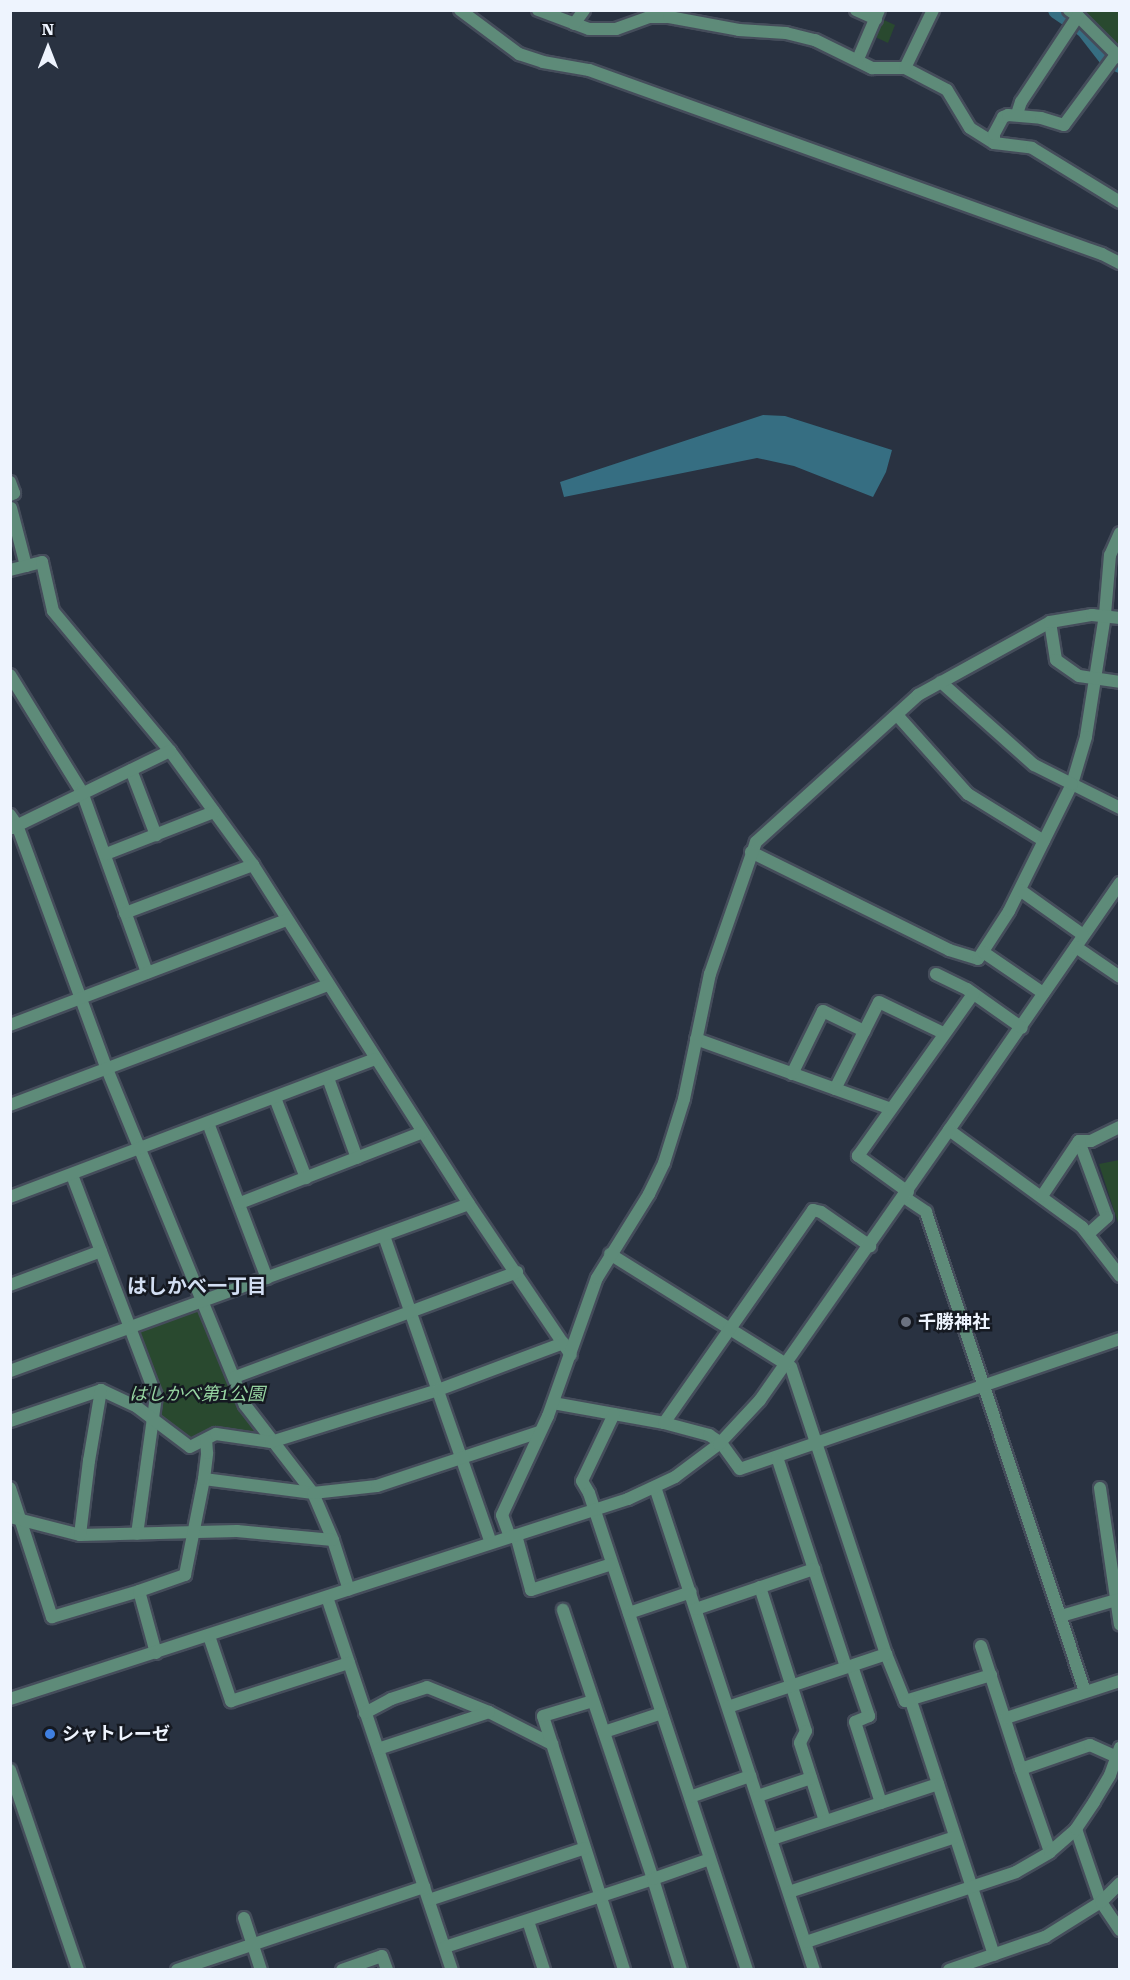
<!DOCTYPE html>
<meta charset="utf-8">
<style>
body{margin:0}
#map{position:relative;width:1130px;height:1980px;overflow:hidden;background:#293241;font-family:"Roboto Serif","Noto Sans JP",serif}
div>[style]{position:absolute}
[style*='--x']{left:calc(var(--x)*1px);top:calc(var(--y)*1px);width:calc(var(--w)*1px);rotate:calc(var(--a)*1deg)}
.green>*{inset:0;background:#29492f}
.water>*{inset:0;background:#366e82}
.river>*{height:18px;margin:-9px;padding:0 9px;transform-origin:9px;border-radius:9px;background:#366e82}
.roads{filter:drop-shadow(2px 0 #454d5b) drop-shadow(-2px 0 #454d5b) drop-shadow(0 2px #454d5b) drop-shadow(0 -2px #454d5b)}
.minor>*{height:12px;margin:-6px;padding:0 6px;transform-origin:6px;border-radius:6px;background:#5e8b79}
.dots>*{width:16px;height:16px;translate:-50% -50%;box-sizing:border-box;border:3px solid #151921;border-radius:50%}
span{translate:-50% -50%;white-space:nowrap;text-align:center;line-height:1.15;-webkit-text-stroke:5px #151921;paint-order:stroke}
.poi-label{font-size:18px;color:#eef4fe;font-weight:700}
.left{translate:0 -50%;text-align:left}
.park-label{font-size:18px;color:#96d4a1;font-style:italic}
.neighbourhood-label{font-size:20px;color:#d2def2;font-weight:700}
.frame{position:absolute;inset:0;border:12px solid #eef4fe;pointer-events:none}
.north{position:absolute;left:18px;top:18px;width:60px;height:60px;-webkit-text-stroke:4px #151921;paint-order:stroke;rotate:0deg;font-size:16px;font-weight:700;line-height:24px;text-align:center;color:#eef4fe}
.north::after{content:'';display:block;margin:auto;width:21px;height:27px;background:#eef4fe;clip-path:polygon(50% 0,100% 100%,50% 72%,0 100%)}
</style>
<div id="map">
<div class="green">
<div style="clip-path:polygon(1075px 11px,1119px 11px,1119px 52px)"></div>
<div style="clip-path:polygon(877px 17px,895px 25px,888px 43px,869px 34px)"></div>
<div style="clip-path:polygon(1119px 1160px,1120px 1160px,1119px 1226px,1099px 1164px)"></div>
<div style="clip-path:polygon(197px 1309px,202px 1310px,244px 1415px,258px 1432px,255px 1434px,214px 1428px,191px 1443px,160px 1419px,138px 1333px,140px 1329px)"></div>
</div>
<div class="water">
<div style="clip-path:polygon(763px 415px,785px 416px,892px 450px,886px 472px,873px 497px,794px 466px,757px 458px,564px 497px,560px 482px)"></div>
</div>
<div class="river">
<div style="--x:1057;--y:10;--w:34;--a:34"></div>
<div style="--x:1085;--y:29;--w:36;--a:52"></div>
<div style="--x:1107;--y:57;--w:15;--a:28"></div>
</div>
<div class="roads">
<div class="minor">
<div style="--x:460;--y:10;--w:74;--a:36.7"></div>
<div style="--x:519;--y:54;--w:25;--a:18"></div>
<div style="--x:543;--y:62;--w:47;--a:9.9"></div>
<div style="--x:589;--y:70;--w:545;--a:19.73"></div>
<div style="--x:1102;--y:254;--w:20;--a:27"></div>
<div style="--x:538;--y:10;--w:54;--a:20.4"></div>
<div style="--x:589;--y:29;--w:27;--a:0"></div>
<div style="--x:616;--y:29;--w:35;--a:-20"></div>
<div style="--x:649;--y:17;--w:20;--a:0"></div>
<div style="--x:669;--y:17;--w:71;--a:10.5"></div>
<div style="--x:739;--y:30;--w:47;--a:3.7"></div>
<div style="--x:786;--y:33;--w:30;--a:14"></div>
<div style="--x:815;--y:40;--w:64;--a:26.2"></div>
<div style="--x:872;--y:68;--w:33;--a:0"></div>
<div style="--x:905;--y:68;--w:47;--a:27.6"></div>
<div style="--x:947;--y:90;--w:44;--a:58.8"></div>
<div style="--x:970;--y:128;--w:28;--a:32"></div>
<div style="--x:994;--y:143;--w:38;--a:7"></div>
<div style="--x:1032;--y:148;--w:103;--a:31.5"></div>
<div style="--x:856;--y:10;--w:22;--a:24"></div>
<div style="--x:1069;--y:10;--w:11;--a:34"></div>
<div style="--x:1078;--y:16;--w:59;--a:45"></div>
<div style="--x:574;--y:24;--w:17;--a:-54"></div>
<div style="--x:858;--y:59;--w:53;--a:-66.8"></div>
<div style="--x:905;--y:68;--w:64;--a:-64.2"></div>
<div style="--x:1017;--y:114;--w:13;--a:-72"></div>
<div style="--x:1021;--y:102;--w:103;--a:-56.5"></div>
<div style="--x:994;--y:143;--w:9;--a:-90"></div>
<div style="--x:994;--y:134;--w:19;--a:-62"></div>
<div style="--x:1003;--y:117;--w:5;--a:-22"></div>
<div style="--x:1008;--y:115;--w:33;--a:5"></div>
<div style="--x:1041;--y:118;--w:24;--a:17"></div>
<div style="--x:1064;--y:125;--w:86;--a:-53.5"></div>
<div style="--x:10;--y:482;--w:12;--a:70"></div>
<div style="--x:14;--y:493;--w:4;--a:153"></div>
<div style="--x:11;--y:508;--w:60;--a:75.5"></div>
<div style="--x:1120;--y:533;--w:24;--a:114"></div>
<div style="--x:1110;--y:555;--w:60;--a:94.8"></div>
<div style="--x:1105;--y:615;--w:123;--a:98.9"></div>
<div style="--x:1086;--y:737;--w:49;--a:106.6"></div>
<div style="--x:1072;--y:784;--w:54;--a:26.6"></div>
<div style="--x:10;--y:570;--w:33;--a:-14"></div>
<div style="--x:42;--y:562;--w:50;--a:77.3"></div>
<div style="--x:53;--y:611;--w:182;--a:50.1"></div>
<div style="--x:170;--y:751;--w:141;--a:53.9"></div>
<div style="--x:253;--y:865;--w:402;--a:57.5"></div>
<div style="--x:469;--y:1204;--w:182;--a:56"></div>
<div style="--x:1050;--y:622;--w:38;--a:81"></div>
<div style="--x:1056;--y:660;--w:28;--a:35"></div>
<div style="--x:1079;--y:676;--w:41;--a:8.3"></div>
<div style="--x:10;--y:675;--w:137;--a:58.4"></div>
<div style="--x:82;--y:792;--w:192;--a:70.2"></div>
<div style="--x:897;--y:715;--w:106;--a:48.1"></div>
<div style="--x:968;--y:794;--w:89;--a:31.7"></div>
<div style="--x:131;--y:770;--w:70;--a:69"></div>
<div style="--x:10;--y:815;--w:12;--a:55"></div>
<div style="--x:17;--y:825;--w:260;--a:69.8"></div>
<div style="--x:107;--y:1069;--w:363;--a:67.7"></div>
<div style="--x:245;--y:1405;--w:111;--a:52.3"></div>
<div style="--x:313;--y:1493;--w:51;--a:66.9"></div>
<div style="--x:333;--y:1540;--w:52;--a:72.3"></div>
<div style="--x:12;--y:828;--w:176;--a:-26"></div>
<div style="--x:751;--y:852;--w:221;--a:26.3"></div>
<div style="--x:949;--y:950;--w:30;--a:17"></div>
<div style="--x:978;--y:959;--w:57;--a:-57.1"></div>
<div style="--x:1009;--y:911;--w:142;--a:-63.6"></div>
<div style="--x:1072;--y:784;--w:42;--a:-153.4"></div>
<div style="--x:1034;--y:765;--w:125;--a:-138.3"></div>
<div style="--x:106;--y:854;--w:116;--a:-21.3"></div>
<div style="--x:1120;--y:883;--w:300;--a:124.7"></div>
<div style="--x:949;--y:1130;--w:165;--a:36.1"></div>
<div style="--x:1082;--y:1227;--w:62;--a:52.2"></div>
<div style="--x:1020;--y:890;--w:77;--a:35.5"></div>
<div style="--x:125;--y:913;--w:137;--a:-20.6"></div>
<div style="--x:1076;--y:947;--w:53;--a:34.3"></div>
<div style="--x:983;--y:952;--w:73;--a:34.3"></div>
<div style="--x:936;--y:974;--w:34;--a:26"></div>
<div style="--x:967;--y:989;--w:67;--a:35.3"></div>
<div style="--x:10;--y:1025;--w:296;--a:-20.8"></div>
<div style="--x:696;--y:1039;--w:207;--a:19.7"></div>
<div style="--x:792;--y:1074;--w:70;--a:-63.8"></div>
<div style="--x:823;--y:1011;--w:46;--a:26"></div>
<div style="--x:328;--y:1078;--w:85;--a:70.1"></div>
<div style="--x:835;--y:1089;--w:97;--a:-63.2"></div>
<div style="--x:879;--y:1002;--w:71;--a:25.8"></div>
<div style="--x:275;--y:1098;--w:86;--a:68.8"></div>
<div style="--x:10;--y:1105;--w:340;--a:-20.7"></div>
<div style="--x:208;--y:1123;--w:166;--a:69.2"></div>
<div style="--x:1079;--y:1141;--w:81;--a:69.8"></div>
<div style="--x:1107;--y:1217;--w:25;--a:138"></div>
<div style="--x:72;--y:1175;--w:236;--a:69.2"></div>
<div style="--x:156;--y:1396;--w:139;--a:97.8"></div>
<div style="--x:908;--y:1192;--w:62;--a:-144.2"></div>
<div style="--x:858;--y:1156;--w:199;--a:-54.6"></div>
<div style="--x:1042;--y:1196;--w:66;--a:-56.1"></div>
<div style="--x:1079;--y:1141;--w:12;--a:0"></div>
<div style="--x:1091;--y:1141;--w:32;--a:-26"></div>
<div style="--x:10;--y:1197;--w:390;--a:-20.7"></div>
<div style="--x:904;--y:1197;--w:27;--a:34"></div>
<div style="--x:926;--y:1212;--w:505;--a:71.64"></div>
<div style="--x:240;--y:1203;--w:196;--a:-21.2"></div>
<div style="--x:384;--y:1236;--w:325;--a:70.8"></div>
<div style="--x:610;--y:1254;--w:213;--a:32"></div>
<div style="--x:791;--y:1367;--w:302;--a:71.7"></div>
<div style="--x:886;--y:1654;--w:51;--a:68"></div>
<div style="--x:905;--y:1701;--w:90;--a:-16.8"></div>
<div style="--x:10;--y:1285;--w:97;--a:-20.5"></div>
<div style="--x:10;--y:1371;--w:488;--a:-20"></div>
<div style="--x:235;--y:1377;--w:301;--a:-20.4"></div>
<div style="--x:553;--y:1403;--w:113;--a:10.2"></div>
<div style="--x:664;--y:1423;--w:260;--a:-55"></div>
<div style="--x:813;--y:1210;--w:8;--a:14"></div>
<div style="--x:821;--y:1212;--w:60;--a:34.8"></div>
<div style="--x:614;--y:1414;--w:74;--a:115.5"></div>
<div style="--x:582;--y:1481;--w:14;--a:60"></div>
<div style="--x:589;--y:1493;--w:502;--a:71.67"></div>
<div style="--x:10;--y:1421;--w:96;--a:-18.8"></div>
<div style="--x:101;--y:1390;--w:40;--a:25"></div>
<div style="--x:137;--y:1407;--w:66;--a:37"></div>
<div style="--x:190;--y:1447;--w:29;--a:-27"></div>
<div style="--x:216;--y:1434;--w:56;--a:8.3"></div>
<div style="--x:271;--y:1442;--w:175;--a:-17.3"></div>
<div style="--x:438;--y:1390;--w:134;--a:-20.5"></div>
<div style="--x:664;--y:1423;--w:47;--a:14.9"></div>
<div style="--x:709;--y:1435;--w:14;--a:34"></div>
<div style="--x:721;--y:1443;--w:32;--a:54"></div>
<div style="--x:740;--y:1469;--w:402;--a:-18.9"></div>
<div style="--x:777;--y:1457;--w:221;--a:71.8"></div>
<div style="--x:204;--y:1479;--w:110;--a:7.3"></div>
<div style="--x:313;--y:1493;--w:64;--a:-6.2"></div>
<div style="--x:377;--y:1486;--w:171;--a:-18.4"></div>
<div style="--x:655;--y:1487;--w:508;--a:71.78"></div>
<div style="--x:10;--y:1488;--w:136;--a:72"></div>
<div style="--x:52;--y:1617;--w:91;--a:-16.6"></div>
<div style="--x:1100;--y:1488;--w:138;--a:81.7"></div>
<div style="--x:10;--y:1517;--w:72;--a:14.4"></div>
<div style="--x:80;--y:1535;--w:157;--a:-1.5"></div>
<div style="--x:237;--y:1531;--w:96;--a:5.4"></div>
<div style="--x:80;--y:1535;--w:75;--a:-83.1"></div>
<div style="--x:89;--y:1461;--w:72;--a:-80.4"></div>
<div style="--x:516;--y:1535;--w:57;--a:74.7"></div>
<div style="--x:531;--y:1590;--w:85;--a:-17.8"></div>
<div style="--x:510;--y:1537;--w:23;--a:-110"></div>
<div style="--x:502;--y:1515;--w:109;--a:-65.1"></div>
<div style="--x:548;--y:1416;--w:146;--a:-70.5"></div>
<div style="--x:597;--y:1278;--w:99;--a:-58.2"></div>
<div style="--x:649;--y:1194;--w:34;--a:-64"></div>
<div style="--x:664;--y:1163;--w:67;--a:-72.6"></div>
<div style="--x:684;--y:1099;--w:128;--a:-78.3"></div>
<div style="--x:710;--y:974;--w:140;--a:-70.8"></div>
<div style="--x:756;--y:842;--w:219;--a:-42.2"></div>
<div style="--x:918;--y:695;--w:151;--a:-28.9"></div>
<div style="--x:1050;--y:622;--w:43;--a:-9.5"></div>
<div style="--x:1092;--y:615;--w:28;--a:6"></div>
<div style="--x:760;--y:1587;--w:151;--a:72.3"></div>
<div style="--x:806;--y:1731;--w:13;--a:117"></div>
<div style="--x:800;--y:1743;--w:82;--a:72.2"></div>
<div style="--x:327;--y:1597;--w:393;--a:71.5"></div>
<div style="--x:696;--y:1609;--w:125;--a:-18.7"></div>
<div style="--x:629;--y:1613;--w:65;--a:-18.7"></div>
<div style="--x:1061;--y:1616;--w:61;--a:-16.1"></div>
<div style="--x:209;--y:1636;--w:69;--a:71.3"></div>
<div style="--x:231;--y:1701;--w:124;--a:-17.9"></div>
<div style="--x:981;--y:1646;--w:129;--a:72"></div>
<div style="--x:1021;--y:1769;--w:73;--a:-19.2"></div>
<div style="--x:1090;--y:1745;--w:30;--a:24"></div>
<div style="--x:156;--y:1653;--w:64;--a:-105.3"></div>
<div style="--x:139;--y:1591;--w:49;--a:-19.2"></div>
<div style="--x:185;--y:1575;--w:98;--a:-78.8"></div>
<div style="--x:204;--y:1479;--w:26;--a:-83"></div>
<div style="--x:207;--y:1453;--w:13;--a:-94"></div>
<div style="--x:852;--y:1666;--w:53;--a:71.2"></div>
<div style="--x:869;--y:1716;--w:15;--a:157"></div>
<div style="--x:855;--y:1722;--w:85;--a:72.2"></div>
<div style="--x:10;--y:1699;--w:650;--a:-17.93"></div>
<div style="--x:628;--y:1499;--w:52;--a:-25.1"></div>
<div style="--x:675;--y:1477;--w:55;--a:-36.9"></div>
<div style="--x:719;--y:1444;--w:60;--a:-47"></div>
<div style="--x:760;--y:1400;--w:330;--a:-55"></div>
<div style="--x:911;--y:1701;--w:267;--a:71.9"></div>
<div style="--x:728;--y:1707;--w:167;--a:-18.5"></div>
<div style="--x:365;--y:1713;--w:30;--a:-28"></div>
<div style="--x:391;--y:1699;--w:38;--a:-18"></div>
<div style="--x:427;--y:1687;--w:67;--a:22"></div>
<div style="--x:489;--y:1712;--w:71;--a:26.9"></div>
<div style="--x:552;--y:1744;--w:237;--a:72.3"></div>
<div style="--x:1006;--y:1718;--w:120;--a:-18"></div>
<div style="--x:604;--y:1732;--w:61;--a:-18.1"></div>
<div style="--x:552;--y:1744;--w:29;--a:-108"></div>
<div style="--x:543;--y:1716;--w:52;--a:-16.7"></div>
<div style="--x:378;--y:1749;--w:117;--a:-18.4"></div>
<div style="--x:1021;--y:1769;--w:88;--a:70.7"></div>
<div style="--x:10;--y:1770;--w:211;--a:71.2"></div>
<div style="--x:758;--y:1796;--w:56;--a:-18.8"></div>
<div style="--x:690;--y:1797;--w:64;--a:-19.3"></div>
<div style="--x:1076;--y:1829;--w:77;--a:71.1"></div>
<div style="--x:1101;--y:1902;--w:34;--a:56"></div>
<div style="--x:772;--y:1839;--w:175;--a:-18.3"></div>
<div style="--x:789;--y:1892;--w:175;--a:-18.3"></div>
<div style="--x:429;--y:1900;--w:164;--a:-18.4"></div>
<div style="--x:244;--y:1918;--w:55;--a:71.9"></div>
<div style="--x:528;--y:1921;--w:52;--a:71.9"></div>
<div style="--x:806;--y:1942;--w:221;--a:-18.4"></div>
<div style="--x:1016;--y:1872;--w:39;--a:-30"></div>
<div style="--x:1050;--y:1852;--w:35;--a:-41"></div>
<div style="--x:1076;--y:1829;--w:32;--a:-56"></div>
<div style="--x:1094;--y:1802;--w:31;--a:-59"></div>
<div style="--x:1110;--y:1775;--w:29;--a:-70"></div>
<div style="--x:445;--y:1947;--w:219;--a:-18.1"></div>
<div style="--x:653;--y:1879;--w:284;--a:-108.5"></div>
<div style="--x:177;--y:1970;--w:261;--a:-18.6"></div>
<div style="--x:342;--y:1970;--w:42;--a:-19.3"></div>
<div style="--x:382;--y:1956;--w:15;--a:70"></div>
<div style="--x:681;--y:1970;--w:95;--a:-107.1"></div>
<div style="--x:653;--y:1879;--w:60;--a:-19.3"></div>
<div style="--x:949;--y:1970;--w:102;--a:-19"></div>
<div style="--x:1045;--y:1937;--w:66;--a:-32"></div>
<div style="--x:1101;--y:1902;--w:27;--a:-45"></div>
</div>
</div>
<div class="dots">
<div style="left:906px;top:1322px;background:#6b7280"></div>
<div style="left:50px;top:1734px;background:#3f7fe0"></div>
</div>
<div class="poi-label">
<span class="left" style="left:918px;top:1322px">千勝神社</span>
<span class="left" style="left:62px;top:1734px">シャトレーゼ</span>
</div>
<div class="park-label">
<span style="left:197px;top:1394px">はしかべ第1公園</span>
</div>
<div class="neighbourhood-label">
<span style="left:197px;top:1286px">はしかべ一丁目</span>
</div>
<div class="frame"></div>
<div class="north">N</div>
</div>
